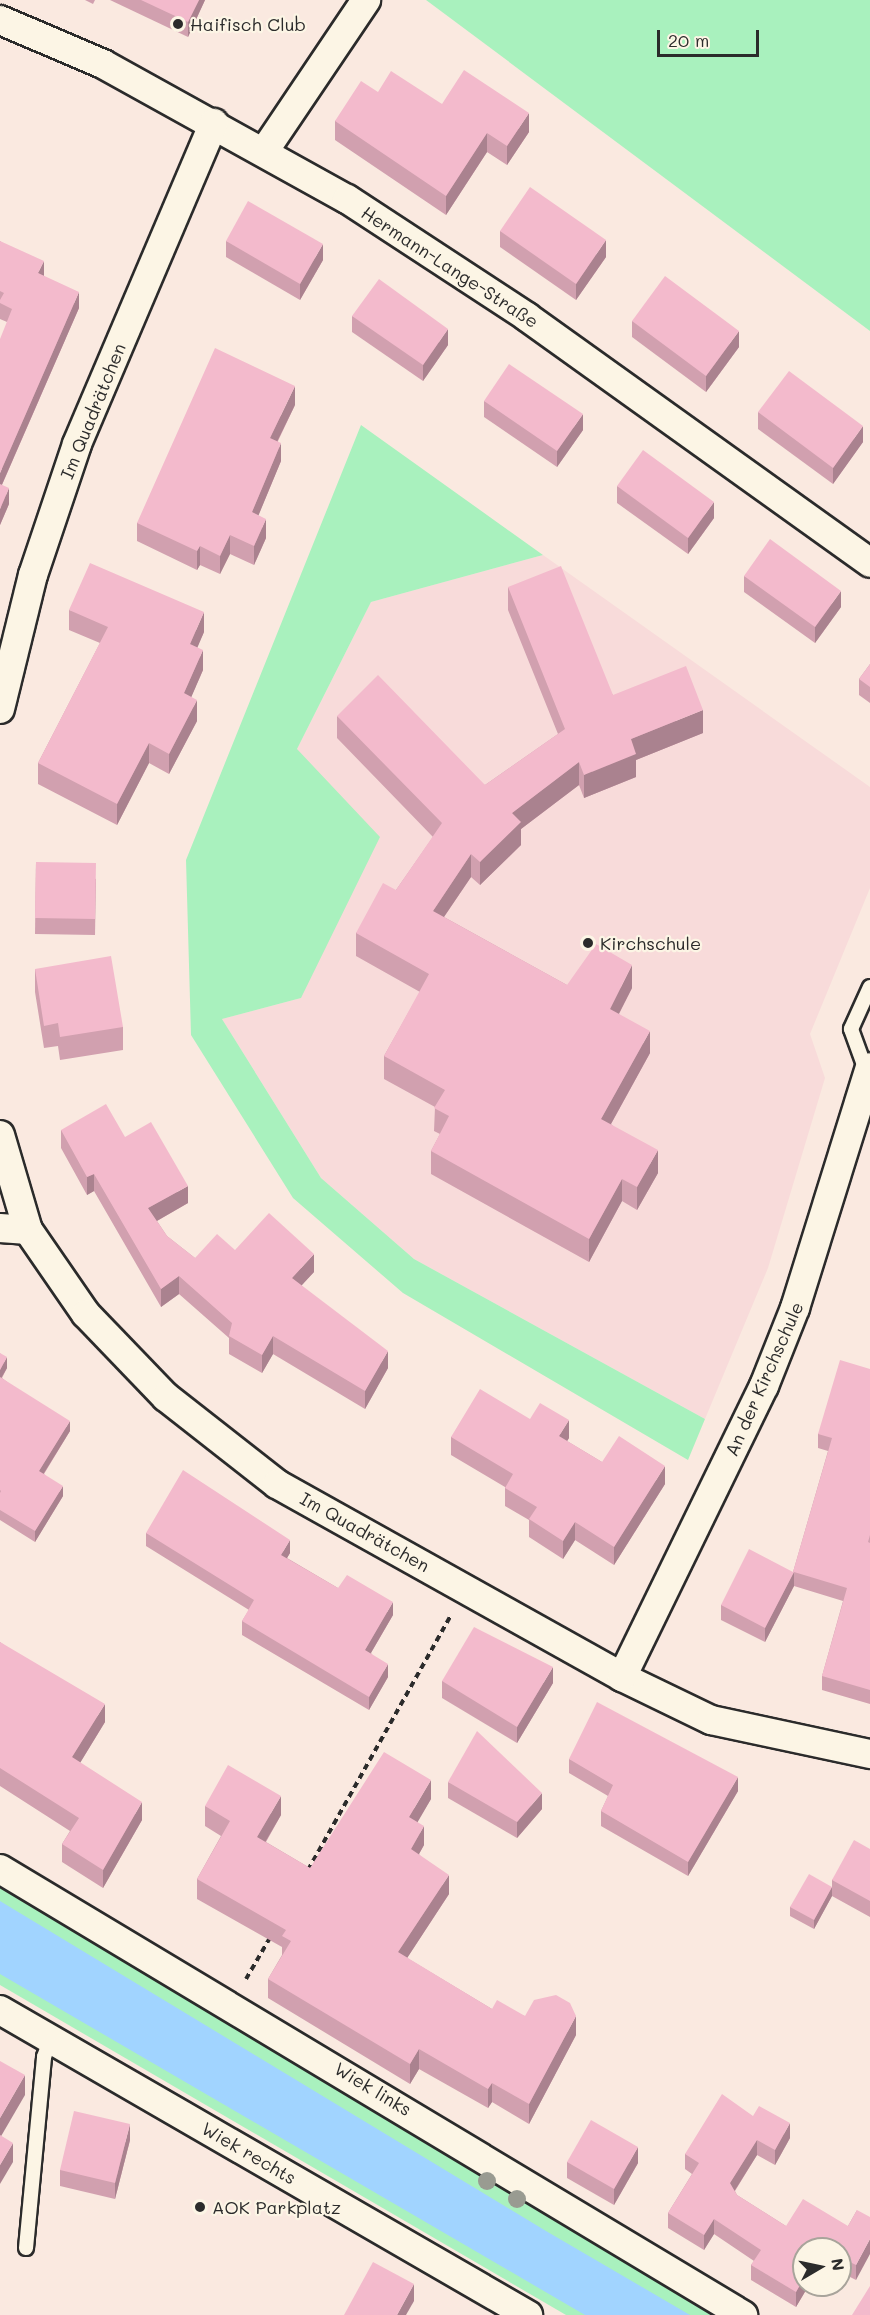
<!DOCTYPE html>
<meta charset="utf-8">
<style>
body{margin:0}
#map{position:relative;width:870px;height:2315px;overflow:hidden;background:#fae9e0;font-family:Mali,sans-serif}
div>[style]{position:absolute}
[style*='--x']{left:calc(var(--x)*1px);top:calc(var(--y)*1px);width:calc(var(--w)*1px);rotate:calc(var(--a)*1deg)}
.built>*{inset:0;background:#f8dbda}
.green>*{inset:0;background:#a9f1be}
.water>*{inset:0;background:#a1d4ff}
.path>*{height:4px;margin-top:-2px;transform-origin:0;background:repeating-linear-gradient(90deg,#2b2b2b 0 6px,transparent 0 10.5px)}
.roads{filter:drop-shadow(2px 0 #2b2b2b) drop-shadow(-2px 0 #2b2b2b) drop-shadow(0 2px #2b2b2b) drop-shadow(0 -2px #2b2b2b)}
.service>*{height:14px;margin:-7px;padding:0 7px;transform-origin:7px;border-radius:7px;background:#fcf5e5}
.minor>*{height:28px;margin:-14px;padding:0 14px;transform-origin:14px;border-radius:14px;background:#fcf5e5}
.trees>*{width:18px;height:18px;margin:-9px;border-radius:50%;background:#999b91}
.wall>*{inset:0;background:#d1a0af}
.shaded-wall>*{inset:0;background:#aa828f}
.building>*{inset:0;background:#f3bacc}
.dots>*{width:16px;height:16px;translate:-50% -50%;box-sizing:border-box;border:3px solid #fcf5e5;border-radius:50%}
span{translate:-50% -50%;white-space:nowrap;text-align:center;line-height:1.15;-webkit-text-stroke:4.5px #fcf5e5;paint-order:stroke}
.poi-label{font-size:18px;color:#2b2b2b}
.left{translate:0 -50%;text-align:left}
.street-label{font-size:18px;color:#2b2b2b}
.north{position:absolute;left:792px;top:2237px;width:60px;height:60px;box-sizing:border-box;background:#fcf5e5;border:2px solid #a8a49b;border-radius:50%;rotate:81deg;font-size:16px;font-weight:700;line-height:24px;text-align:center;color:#2b2b2b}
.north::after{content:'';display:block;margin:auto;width:21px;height:27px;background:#2b2b2b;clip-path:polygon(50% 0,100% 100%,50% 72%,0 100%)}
.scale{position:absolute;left:657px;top:30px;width:102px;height:27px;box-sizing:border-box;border:3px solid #2b2b2b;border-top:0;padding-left:8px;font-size:18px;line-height:21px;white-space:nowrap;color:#2b2b2b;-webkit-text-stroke:4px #fcf5e5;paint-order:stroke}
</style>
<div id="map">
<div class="built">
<div style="clip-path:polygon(543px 555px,870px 787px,870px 888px,810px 1034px,825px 1078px,768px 1268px,705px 1419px,414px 1259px,321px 1178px,222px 1019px,301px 998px,297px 749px,371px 602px)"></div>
</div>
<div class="green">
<div style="clip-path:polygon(426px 0,870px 0,870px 331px)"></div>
<div style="clip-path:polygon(361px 425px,543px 555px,371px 602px,297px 749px,380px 837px,301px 998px,222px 1019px,321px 1178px,414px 1259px,705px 1419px,688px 1460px,403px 1293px,293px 1198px,191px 1035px,186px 860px)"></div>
<div style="clip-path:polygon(0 1883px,724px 2315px,566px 2315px,0 1985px)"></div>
</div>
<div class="water">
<div style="clip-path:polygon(0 1901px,546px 2231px,690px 2315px,585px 2315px,0 1974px)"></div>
</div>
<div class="path">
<div style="--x:308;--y:1870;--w:290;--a:-60.7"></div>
<div style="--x:246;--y:1979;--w:50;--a:-59.8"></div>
</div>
<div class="roads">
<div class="service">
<div style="--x:867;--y:1073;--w:47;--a:-110"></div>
<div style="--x:851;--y:1029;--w:46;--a:-65.7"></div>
<div style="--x:26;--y:2248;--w:192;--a:-84.6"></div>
<div style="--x:44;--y:2057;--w:20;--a:-70"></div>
</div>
<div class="minor">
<div style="--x:0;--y:20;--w:112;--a:23.1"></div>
<div style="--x:103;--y:64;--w:279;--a:29"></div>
<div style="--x:347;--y:199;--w:215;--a:33.2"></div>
<div style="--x:527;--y:317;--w:422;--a:35.6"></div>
<div style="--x:265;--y:150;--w:181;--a:-56"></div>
<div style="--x:0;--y:709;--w:138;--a:-76.2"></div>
<div style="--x:33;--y:575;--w:138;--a:-71.4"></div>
<div style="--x:77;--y:444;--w:349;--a:-66.9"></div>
<div style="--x:0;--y:1135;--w:99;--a:73.6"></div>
<div style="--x:28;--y:1230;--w:102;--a:55.4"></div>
<div style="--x:86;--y:1314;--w:115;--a:46.1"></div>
<div style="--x:166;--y:1397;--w:141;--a:38.1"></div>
<div style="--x:277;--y:1484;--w:395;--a:29.2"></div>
<div style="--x:622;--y:1677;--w:99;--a:25.8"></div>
<div style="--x:711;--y:1720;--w:163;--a:12.1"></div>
<div style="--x:0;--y:1228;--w:28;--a:4"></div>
<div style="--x:622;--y:1677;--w:324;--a:-64"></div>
<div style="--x:764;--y:1386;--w:84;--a:-68.3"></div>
<div style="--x:795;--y:1308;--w:252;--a:-72.7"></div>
<div style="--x:0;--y:1869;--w:867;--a:30.98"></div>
<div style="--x:0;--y:2010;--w:610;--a:30.01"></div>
</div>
</div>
<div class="trees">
<div style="left:487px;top:2181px"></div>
<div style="left:517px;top:2199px"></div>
</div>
<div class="wall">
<div style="clip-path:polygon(85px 0,95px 0,93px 4px)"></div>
<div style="clip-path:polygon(110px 0,205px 0,188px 37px)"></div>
<div style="clip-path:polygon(378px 92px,442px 104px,529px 132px,507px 165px,487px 152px,446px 215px,335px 140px,335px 121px)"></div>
<div style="clip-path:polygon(500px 231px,606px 257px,576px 300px,500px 247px)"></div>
<div style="clip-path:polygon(0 241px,44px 276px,79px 308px,2px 485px,9px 504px,0 525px,7px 322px,0 319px)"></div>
<div style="clip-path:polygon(226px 241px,323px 260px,300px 300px,226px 257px)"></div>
<div style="clip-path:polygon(352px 316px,448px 345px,423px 381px,352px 332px)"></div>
<div style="clip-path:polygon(632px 321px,739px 347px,706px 392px,632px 337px)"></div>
<div style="clip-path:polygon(484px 401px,583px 430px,557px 467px,484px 417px)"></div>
<div style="clip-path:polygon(295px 405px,278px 441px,281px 461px,258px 516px,266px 538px,254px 565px,230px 554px,220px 574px,200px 565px,197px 570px,137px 541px,137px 523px)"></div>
<div style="clip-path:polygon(758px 412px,863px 442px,833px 484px,758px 429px)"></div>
<div style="clip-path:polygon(617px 486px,714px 518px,688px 554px,617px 503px)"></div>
<div style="clip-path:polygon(744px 576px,841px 607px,815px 643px,744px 592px)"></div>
<div style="clip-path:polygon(508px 587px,613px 695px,703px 733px,636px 760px,636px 777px,584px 798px,579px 785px,521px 829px,521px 845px,480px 885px,471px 877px,444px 917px,567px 985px,632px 988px,619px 1014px,650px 1053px,611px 1124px,658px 1173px,637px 1210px,622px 1201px,589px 1262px,431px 1174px,431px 1151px,440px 1134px,434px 1131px,435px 1107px,384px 1079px,384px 1056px,420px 992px,356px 956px,356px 933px,396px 890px,433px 837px,337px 738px,337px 716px,485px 785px,558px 734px,508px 610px)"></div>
<div style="clip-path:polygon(69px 610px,204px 632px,197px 647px,203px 670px,191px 697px,197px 721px,169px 774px,149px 763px,117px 825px,38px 784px,38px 763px,100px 643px,69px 630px)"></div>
<div style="clip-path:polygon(870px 664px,870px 703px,859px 695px,859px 679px)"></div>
<div style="clip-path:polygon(36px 862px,96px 879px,95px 935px,35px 934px)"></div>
<div style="clip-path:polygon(35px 969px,123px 1027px,123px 1050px,60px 1060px,58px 1046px,44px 1048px,35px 992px)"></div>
<div style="clip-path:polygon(61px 1130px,125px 1137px,188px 1203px,157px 1221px,167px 1236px,195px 1258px,235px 1250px,314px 1272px,301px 1285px,388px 1368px,365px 1409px,273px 1354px,262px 1373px,229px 1354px,229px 1338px,179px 1294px,161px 1307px,94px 1191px,87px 1195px,61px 1148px)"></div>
<div style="clip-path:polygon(0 1353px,7px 1368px,2px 1378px,70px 1431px,44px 1474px,63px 1496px,35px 1542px,0 1520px)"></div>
<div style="clip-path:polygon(870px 1369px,870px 1704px,822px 1690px,822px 1676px,843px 1601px,794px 1586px,765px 1642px,721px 1620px,721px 1605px,793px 1572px,828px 1451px,818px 1448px,818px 1434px)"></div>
<div style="clip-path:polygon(530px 1419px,569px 1438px,567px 1441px,602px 1462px,665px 1484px,614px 1565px,575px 1540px,563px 1559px,529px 1537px,529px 1520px,505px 1506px,505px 1487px,451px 1455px,451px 1437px)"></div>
<div style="clip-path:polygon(146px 1533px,290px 1553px,287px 1558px,338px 1588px,393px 1615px,371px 1653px,388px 1677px,369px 1710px,242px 1635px,242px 1621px,249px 1610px,146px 1546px)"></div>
<div style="clip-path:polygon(0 1642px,105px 1722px,80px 1763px,142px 1820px,103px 1888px,62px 1862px,62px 1844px,70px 1831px,0 1786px)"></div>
<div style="clip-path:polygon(442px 1681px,553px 1683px,517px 1743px,442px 1698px)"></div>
<div style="clip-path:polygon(569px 1759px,738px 1791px,688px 1876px,601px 1826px,601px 1811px,608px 1796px,569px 1773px)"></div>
<div style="clip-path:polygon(448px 1782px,542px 1809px,517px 1838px,448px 1798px)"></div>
<div style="clip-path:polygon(431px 1799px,417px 1822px,424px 1845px,419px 1854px,449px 1894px,407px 1958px,492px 2009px,525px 2016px,576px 2035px,529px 2124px,492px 2102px,488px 2108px,419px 2069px,410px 2084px,268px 1998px,268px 1979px,282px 1955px,282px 1947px,197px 1899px,197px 1879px,221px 1836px,205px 1826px,205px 1806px,281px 1815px,266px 1842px,310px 1868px)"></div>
<div style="clip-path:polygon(870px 1849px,870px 1917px,832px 1896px,814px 1929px,790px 1916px,790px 1907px,832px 1887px,832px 1880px)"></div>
<div style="clip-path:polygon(753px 2116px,790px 2138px,775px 2165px,757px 2155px,735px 2191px,737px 2195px,786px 2226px,848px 2226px,857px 2210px,856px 2280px,840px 2272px,840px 2249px,804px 2249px,804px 2285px,809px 2285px,796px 2307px,751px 2280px,751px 2265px,754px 2261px,714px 2234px,704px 2250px,668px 2228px,668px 2213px,692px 2174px,685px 2169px,685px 2154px)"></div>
<div style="clip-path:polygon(130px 2140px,115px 2199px,60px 2186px,60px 2170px)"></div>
<div style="clip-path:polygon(567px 2162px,638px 2163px,614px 2205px,567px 2178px)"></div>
</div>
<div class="shaded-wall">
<div style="clip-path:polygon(199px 0,205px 0,188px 37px,188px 22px)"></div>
<div style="clip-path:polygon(529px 113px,529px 132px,507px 165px,507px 146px)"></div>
<div style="clip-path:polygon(487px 133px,487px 152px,446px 215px,446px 196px)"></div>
<div style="clip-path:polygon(606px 240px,606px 257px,576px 300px,576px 284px)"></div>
<div style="clip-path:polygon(323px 244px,323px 260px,300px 300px,300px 284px)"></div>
<div style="clip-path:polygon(44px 261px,44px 277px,38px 273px)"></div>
<div style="clip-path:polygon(79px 292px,79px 308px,0 489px,0 473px)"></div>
<div style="clip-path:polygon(448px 329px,448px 345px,423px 381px,423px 365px)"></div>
<div style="clip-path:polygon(739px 331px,739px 347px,706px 392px,706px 376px)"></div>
<div style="clip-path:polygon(295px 386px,295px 405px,270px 456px,270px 438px)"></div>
<div style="clip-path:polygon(583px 414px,583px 430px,557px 467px,557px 451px)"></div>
<div style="clip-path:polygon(863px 426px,863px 442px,833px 484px,833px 468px)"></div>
<div style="clip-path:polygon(281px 443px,281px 461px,252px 531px,252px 512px)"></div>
<div style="clip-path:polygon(9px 488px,9px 504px,0 525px,0 509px)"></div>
<div style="clip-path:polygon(714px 502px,714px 518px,688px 554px,688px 538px)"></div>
<div style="clip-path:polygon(266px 519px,266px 538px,254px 565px,254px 546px)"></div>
<div style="clip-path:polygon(230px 535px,230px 554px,220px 574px,220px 556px)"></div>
<div style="clip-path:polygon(200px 546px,200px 565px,197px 570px,197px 551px)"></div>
<div style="clip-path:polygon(841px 591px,841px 607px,815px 643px,815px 627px)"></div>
<div style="clip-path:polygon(204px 612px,204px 632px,190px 665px,190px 644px)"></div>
<div style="clip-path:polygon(203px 650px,203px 670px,184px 714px,184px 693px)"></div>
<div style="clip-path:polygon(197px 700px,197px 721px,169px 774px,169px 754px)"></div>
<div style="clip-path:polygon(703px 710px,703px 733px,636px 760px,636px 777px,584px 798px,584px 775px,631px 739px)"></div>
<div style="clip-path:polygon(149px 743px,149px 763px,117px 825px,117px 804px)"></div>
<div style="clip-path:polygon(579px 762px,579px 785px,521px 829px,521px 845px,480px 885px,480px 862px,512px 813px)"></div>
<div style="clip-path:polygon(471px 854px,471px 877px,433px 933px,433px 911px)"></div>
<div style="clip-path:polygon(632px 965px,632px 988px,610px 1031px,610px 1009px)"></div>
<div style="clip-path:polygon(650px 1031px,650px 1053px,601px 1142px,601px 1119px)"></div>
<div style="clip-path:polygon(658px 1150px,658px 1173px,637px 1210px,637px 1187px)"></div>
<div style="clip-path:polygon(94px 1174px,94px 1191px,87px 1195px,87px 1177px)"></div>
<div style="clip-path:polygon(622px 1179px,622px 1201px,589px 1262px,589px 1239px)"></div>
<div style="clip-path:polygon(188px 1186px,188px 1203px,148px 1226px,148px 1208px)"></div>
<div style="clip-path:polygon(314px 1254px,314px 1272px,292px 1296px,292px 1278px)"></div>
<div style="clip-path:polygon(179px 1276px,179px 1294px,161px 1307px,161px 1289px)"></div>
<div style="clip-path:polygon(273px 1336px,273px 1354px,262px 1373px,262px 1355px)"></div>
<div style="clip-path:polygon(388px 1351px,388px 1368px,365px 1409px,365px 1391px)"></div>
<div style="clip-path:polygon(7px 1357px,7px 1368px,0 1380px,0 1370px)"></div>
<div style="clip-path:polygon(569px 1420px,569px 1438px,559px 1454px,559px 1436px)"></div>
<div style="clip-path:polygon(70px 1421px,70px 1431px,39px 1481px,39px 1471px)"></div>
<div style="clip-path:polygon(665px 1466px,665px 1484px,614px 1565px,614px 1547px)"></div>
<div style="clip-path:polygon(63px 1486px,63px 1496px,35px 1542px,35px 1531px)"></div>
<div style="clip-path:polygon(575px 1522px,575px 1540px,563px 1559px,563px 1541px)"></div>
<div style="clip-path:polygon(290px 1540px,290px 1553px,281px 1568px,281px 1555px)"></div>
<div style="clip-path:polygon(794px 1572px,794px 1586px,765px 1642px,765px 1628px)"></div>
<div style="clip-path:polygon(393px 1602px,393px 1615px,365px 1663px,365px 1650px)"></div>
<div style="clip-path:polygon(388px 1664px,388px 1677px,369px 1710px,369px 1697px)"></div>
<div style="clip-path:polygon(553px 1667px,553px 1683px,517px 1743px,517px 1727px)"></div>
<div style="clip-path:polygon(105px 1704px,105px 1722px,72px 1776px,72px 1757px)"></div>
<div style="clip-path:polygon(738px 1777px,738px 1791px,688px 1876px,688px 1862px)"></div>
<div style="clip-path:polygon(431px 1780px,431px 1799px,409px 1837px,409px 1817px)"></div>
<div style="clip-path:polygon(542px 1793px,542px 1809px,517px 1838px,517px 1822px)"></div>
<div style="clip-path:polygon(281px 1796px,281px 1815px,257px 1856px,257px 1837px)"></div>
<div style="clip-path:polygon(142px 1802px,142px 1820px,103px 1888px,103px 1870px)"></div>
<div style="clip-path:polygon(424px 1826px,424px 1845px,411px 1868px,411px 1849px)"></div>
<div style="clip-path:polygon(449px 1875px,449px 1894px,398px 1972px,398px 1952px)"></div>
<div style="clip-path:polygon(832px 1887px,832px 1896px,814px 1929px,814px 1920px)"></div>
<div style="clip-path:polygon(576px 2016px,576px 2035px,529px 2124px,529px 2104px)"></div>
<div style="clip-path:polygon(419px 2049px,419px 2069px,410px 2084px,410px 2064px)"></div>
<div style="clip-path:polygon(25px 2075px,25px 2095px,0 2138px,0 2118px)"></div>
<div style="clip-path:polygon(492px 2083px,492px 2102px,488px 2108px,488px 2089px)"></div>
<div style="clip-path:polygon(790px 2123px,790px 2138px,775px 2165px,775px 2150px)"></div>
<div style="clip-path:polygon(130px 2124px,130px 2140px,115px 2199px,115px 2183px)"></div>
<div style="clip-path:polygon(757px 2140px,757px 2155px,730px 2198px,730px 2183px)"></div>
<div style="clip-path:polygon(13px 2143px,13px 2162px,0 2184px,0 2165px)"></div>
<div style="clip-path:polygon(638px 2147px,638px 2163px,614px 2205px,614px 2189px)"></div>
<div style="clip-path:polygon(714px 2219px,714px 2234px,704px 2250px,704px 2235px)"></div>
<div style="clip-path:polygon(870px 2239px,870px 2254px,856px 2280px,856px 2265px)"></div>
<div style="clip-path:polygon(804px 2278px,804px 2285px,809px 2285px,796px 2307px,796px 2292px)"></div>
<div style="clip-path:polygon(414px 2284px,414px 2301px,406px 2315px,397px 2315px)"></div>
</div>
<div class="building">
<div style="clip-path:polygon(141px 0,199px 0,188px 22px)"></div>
<div style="clip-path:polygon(464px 70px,529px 113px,507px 146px,487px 133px,446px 196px,335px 121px,361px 81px,378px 92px,391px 71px,442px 104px)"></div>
<div style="clip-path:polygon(530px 187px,606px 240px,576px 284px,500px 231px)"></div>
<div style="clip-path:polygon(248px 201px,323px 244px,300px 284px,226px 241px)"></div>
<div style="clip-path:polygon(0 241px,44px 261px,38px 273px,79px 292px,0 473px,0 339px,12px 309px,0 303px,0 300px,4px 293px,0 291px)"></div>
<div style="clip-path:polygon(665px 276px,739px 331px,706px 376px,632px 321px)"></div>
<div style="clip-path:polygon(379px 279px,448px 329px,423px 365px,352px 316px)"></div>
<div style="clip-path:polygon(215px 348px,295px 386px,270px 438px,281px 443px,252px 512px,266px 519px,254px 546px,230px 535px,220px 556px,200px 546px,197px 551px,137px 523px)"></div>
<div style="clip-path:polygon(509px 364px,583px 414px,557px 451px,484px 401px)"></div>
<div style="clip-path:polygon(789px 371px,863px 426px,833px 468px,758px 412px)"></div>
<div style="clip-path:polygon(643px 450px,714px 502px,688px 538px,617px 486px)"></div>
<div style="clip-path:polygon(0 484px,9px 488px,0 509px)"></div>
<div style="clip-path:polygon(770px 539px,841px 591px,815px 627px,744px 576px)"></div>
<div style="clip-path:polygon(90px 563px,204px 612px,190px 644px,203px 650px,184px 693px,197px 700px,169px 754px,149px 743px,117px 804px,38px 763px,108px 627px,69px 610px)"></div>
<div style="clip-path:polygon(561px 566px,613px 695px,686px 666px,703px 710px,631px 739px,636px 754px,584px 775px,579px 762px,512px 813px,521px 822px,480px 862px,471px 854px,433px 911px,567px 985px,596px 944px,632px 965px,610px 1009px,650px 1031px,601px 1119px,658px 1150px,637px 1187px,622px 1179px,589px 1239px,431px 1151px,449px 1116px,434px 1108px,445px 1090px,384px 1056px,429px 974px,356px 933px,383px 883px,396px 890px,442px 823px,337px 716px,378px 675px,485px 785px,565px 729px,508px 587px)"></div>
<div style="clip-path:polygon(870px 664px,870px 687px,859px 679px)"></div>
<div style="clip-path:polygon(36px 862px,96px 863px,95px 919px,35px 918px)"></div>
<div style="clip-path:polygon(111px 956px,123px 1027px,60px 1037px,58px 1023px,44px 1026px,35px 969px)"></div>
<div style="clip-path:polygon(106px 1104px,125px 1137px,151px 1122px,188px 1186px,148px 1208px,167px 1236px,195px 1258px,217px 1234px,235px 1250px,269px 1213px,314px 1254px,292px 1278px,388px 1351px,365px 1391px,273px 1336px,262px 1355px,229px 1336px,232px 1323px,179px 1276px,161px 1289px,94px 1174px,87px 1177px,61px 1130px)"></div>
<div style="clip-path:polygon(0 1353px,7px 1357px,0 1370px)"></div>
<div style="clip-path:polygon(840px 1360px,870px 1369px,870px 1535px,868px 1542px,870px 1543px,870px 1690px,822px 1676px,847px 1588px,794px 1572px,765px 1628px,721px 1605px,749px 1549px,793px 1572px,832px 1438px,818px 1434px)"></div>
<div style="clip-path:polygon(0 1377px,70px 1421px,39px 1471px,63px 1486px,35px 1531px,0 1510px,0 1493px,1px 1491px,0 1490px)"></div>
<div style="clip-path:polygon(480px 1389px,530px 1419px,540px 1403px,569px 1420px,559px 1436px,602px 1462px,619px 1436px,665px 1466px,614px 1547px,575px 1522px,563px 1541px,529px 1519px,537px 1507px,505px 1488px,513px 1474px,451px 1437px)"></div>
<div style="clip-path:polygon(183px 1470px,290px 1540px,281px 1555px,338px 1588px,347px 1575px,393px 1602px,365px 1650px,388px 1664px,369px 1697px,242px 1621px,254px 1600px,146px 1533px)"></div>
<div style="clip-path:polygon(474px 1627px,553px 1667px,517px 1727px,442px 1681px)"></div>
<div style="clip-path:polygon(0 1642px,105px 1704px,72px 1757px,142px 1802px,103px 1870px,62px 1844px,79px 1818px,0 1768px)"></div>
<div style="clip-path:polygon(597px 1702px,738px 1777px,688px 1862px,601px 1811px,613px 1785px,569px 1759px)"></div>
<div style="clip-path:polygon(477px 1731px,542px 1793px,517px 1822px,448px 1782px)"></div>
<div style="clip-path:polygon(384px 1752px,431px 1780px,409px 1817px,424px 1826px,411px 1849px,449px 1875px,398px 1952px,492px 2009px,497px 2000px,525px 2016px,534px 2000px,556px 1995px,570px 2003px,576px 2016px,529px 2104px,492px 2083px,488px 2089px,419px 2049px,410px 2064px,268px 1979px,291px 1941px,282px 1936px,286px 1930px,197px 1879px,230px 1821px,205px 1806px,228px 1765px,281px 1796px,257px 1837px,310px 1868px)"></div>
<div style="clip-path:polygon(854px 1840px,870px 1849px,870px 1901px,832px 1880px)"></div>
<div style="clip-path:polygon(809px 1874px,832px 1887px,814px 1920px,790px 1907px)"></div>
<div style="clip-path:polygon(0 2061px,25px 2075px,0 2118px)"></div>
<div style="clip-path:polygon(722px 2094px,753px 2116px,759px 2106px,790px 2123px,775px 2150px,757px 2140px,730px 2183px,737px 2195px,786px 2226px,803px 2199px,848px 2226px,857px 2210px,870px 2217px,870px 2239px,856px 2265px,840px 2257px,840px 2249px,824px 2249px,822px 2248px,821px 2249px,804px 2249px,804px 2278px,796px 2292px,751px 2265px,761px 2250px,714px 2219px,704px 2235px,668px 2213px,699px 2163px,685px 2154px)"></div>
<div style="clip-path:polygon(74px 2111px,130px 2124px,115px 2183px,60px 2170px)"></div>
<div style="clip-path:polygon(591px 2120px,638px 2147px,614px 2189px,567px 2162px)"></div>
<div style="clip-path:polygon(0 2135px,13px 2143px,0 2165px)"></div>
<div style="clip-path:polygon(373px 2262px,414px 2284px,397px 2315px,344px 2315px)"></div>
<div style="clip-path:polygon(870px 2286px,870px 2315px,852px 2315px)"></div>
</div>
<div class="dots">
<div style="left:178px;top:24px;background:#2b2b2b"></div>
<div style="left:588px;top:943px;background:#2b2b2b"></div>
<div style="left:200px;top:2207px;background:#2b2b2b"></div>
</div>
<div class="poi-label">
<span class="left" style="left:190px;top:24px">Haifisch Club</span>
<span class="left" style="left:600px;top:943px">Kirchschule</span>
<span class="left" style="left:212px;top:2207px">AOK Parkplatz</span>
</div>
<div class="street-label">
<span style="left:450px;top:267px;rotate:33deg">Hermann-Lange-Straße</span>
<span style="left:93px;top:411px;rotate:-68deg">Im Quadrätchen</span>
<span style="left:764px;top:1379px;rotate:-66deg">An der Kirchschule</span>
<span style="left:365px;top:1532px;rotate:29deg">Im Quadrätchen</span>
<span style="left:373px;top:2089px;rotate:31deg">Wiek links</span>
<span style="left:249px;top:2153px;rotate:30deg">Wiek rechts</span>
</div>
<div class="north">N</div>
<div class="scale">20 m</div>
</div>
